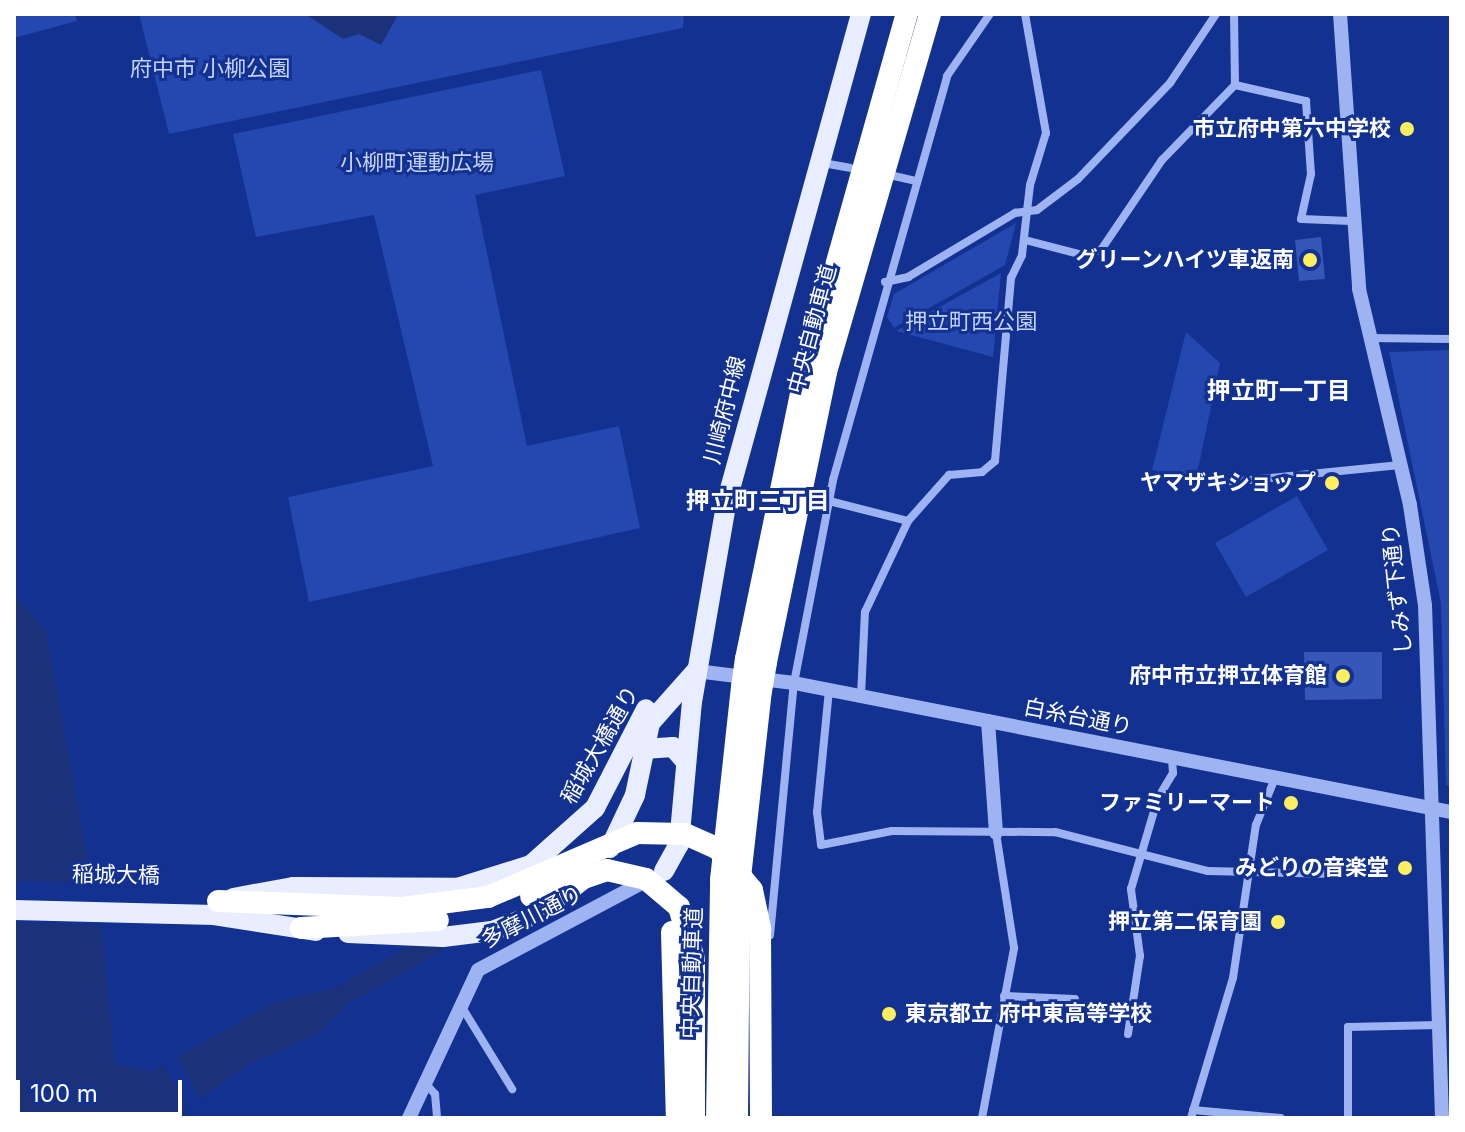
<!DOCTYPE html>
<meta charset="utf-8">
<style>
body{margin:0}
#map{position:relative;width:1465px;height:1132px;overflow:hidden;background:#123190;font-family:Inter,"Noto Sans JP",sans-serif}
div>[style]{position:absolute}
[style*='--x']{left:calc(var(--x)*1px);top:calc(var(--y)*1px);width:calc(var(--w)*1px);rotate:calc(var(--a)*1deg)}
.green>*{inset:0;background:#2448af}
.water>*{inset:0;background:#1b327a}
.pier>*{inset:0;background:#123190}
.river>*{height:20px;margin:-10px;padding:0 10px;transform-origin:10px;border-radius:10px;background:#1b327a}
.building>*{inset:0;background:#3657b7}
.minor>*{height:8px;margin:-4px;padding:0 4px;transform-origin:4px;border-radius:4px;background:#9db3f2}
.tertiary>*{height:14px;margin:-7px;padding:0 7px;transform-origin:7px;border-radius:7px;background:#9db3f2}
.primary>*{height:20px;margin:-10px;padding:0 10px;transform-origin:10px;border-radius:10px;background:#e8edff}
.motorway>*{height:22px;margin:-11px;padding:0 11px;transform-origin:11px;border-radius:11px;background:#fff}
.motorway-bridge>*{height:22px;margin:-11px;padding:0 11px;transform-origin:11px;border-radius:11px;background:#fff}
.dots>*{width:22px;height:22px;translate:-50% -50%;box-sizing:border-box;border:4px solid #123190;border-radius:50%}
span{translate:-50% -50%;white-space:nowrap;text-align:center;line-height:1.15;-webkit-text-stroke:6px #123190;paint-order:stroke}
.park-label{font-size:22px;color:#c4d3fd}
.poi-label{font-size:22px;color:#fff;font-weight:700}
.right{translate:-100% -50%;text-align:right}
.left{translate:0 -50%;text-align:left}
.street-label{font-size:22px;color:#fff}
.neighbourhood-label{font-size:24px;color:#fff;font-weight:700}
.frame{position:absolute;inset:0;border:16px solid #fff;pointer-events:none}
.scale{position:absolute;left:16px;top:1080px;width:166px;height:36px;box-sizing:border-box;border:4px solid #fff;border-top:0;padding-left:10px;font-size:24px;line-height:28px;white-space:nowrap;color:#fff;-webkit-text-stroke:6px #123190;paint-order:stroke}
</style>
<div id="map">
<div class="green">
<div style="clip-path:polygon(14px 14px,75px 14px,77px 21px,14px 38px)"></div>
<div style="clip-path:polygon(139px 14px,684px 14px,683px 28px,169px 134px)"></div>
<div style="clip-path:polygon(541px 70px,565px 176px,475px 195px,527px 446px,619px 426px,640px 528px,309px 602px,288px 497px,433px 466px,374px 215px,256px 237px,233px 134px)"></div>
<div style="clip-path:polygon(1016px 223px,1005px 265px,894px 328px,887px 317px,894px 294px)"></div>
<div style="clip-path:polygon(1001px 273px,993px 357px,896px 331px)"></div>
<div style="clip-path:polygon(1186px 332px,1220px 363px,1196px 479px,1152px 470px)"></div>
<div style="clip-path:polygon(1451px 350px,1451px 787px,1446px 785px,1441px 603px,1389px 352px)"></div>
<div style="clip-path:polygon(1297px 496px,1328px 550px,1246px 597px,1215px 543px)"></div>
</div>
<div class="water">
<div style="clip-path:polygon(305px 14px,392px 14px,397px 17px,381px 45px,359px 34px,343px 39px)"></div>
<div style="clip-path:polygon(14px 595px,46px 630px,104px 948px,115px 1065px,152px 1071px,273px 1003px,375px 977px,317px 1035px,250px 1063px,174px 1118px,14px 1118px)"></div>
</div>
<div class="pier">
<div style="clip-path:polygon(14px 881px,96px 883px,104px 925px,14px 923px)"></div>
<div style="clip-path:polygon(176px 1055px,202px 1101px,190px 1110px,162px 1062px)"></div>
</div>
<div class="river">
<div style="--x:352;--y:990;--w:116;--a:-29.4"></div>
</div>
<div class="building">
<div style="clip-path:polygon(1321px 237px,1325px 279px,1299px 281px,1295px 240px)"></div>
<div style="clip-path:polygon(1304px 652px,1382px 652px,1382px 699px,1305px 700px)"></div>
</div>
<div class="minor">
<div style="--x:1235;--y:85;--w:73;--a:12.7"></div>
<div style="--x:1306;--y:101;--w:73;--a:86.1"></div>
<div style="--x:1311;--y:174;--w:46;--a:102.5"></div>
<div style="--x:1301;--y:219;--w:50;--a:2.3"></div>
<div style="--x:823;--y:163;--w:27;--a:10"></div>
<div style="--x:894;--y:176;--w:22;--a:13"></div>
<div style="--x:1025;--y:240;--w:60;--a:14.5"></div>
<div style="--x:1083;--y:255;--w:19;--a:-16"></div>
<div style="--x:1101;--y:250;--w:109;--a:-55.9"></div>
<div style="--x:1162;--y:160;--w:105;--a:-45.8"></div>
<div style="--x:1235;--y:85;--w:71;--a:-90.8"></div>
<div style="--x:885;--y:282;--w:24;--a:-12"></div>
<div style="--x:908;--y:277;--w:125;--a:-30.9"></div>
<div style="--x:1015;--y:213;--w:22;--a:-8"></div>
<div style="--x:1037;--y:210;--w:51;--a:-37.1"></div>
<div style="--x:1078;--y:179;--w:133;--a:-46.2"></div>
<div style="--x:1170;--y:83;--w:83;--a:-56.3"></div>
<div style="--x:1368;--y:338;--w:83;--a:0.7"></div>
<div style="--x:1219;--y:483;--w:182;--a:-5.7"></div>
<div style="--x:829;--y:501;--w:81;--a:14.2"></div>
<div style="--x:829;--y:690;--w:123;--a:95.6"></div>
<div style="--x:817;--y:812;--w:33;--a:83"></div>
<div style="--x:821;--y:845;--w:72;--a:-11.2"></div>
<div style="--x:892;--y:831;--w:163;--a:0.4"></div>
<div style="--x:1055;--y:832;--w:158;--a:14.3"></div>
<div style="--x:1208;--y:871;--w:129;--a:1.3"></div>
<div style="--x:861;--y:696;--w:84;--a:-87.3"></div>
<div style="--x:865;--y:612;--w:101;--a:-64.7"></div>
<div style="--x:908;--y:521;--w:62;--a:-48.3"></div>
<div style="--x:949;--y:475;--w:33;--a:-5"></div>
<div style="--x:982;--y:472;--w:17;--a:-40"></div>
<div style="--x:995;--y:461;--w:184;--a:-85"></div>
<div style="--x:1011;--y:278;--w:25;--a:-64"></div>
<div style="--x:1022;--y:255;--w:70;--a:-83.5"></div>
<div style="--x:1030;--y:185;--w:54;--a:-72.9"></div>
<div style="--x:1046;--y:133;--w:121;--a:-100"></div>
<div style="--x:770;--y:935;--w:253;--a:-84.6"></div>
<div style="--x:794;--y:683;--w:207;--a:-79.1"></div>
<div style="--x:833;--y:480;--w:420;--a:-74.2"></div>
<div style="--x:947;--y:76;--w:75;--a:-55.3"></div>
<div style="--x:1004;--y:996;--w:71;--a:2.4"></div>
<div style="--x:460;--y:1004;--w:100;--a:58.5"></div>
<div style="--x:1128;--y:1034;--w:79;--a:-81.3"></div>
<div style="--x:1140;--y:956;--w:68;--a:-97.7"></div>
<div style="--x:1131;--y:889;--w:95;--a:-73.5"></div>
<div style="--x:1158;--y:798;--w:29;--a:-59"></div>
<div style="--x:1173;--y:773;--w:16;--a:-94"></div>
<div style="--x:425;--y:1083;--w:15;--a:48"></div>
<div style="--x:435;--y:1094;--w:24;--a:85"></div>
<div style="--x:1193;--y:1110;--w:88;--a:5.2"></div>
<div style="--x:982;--y:1118;--w:173;--a:-79.3"></div>
<div style="--x:1014;--y:948;--w:116;--a:-98.9"></div>
<div style="--x:1191;--y:1118;--w:146;--a:-73.3"></div>
<div style="--x:1233;--y:978;--w:155;--a:-81.5"></div>
<div style="--x:1256;--y:825;--w:51;--a:-68"></div>
<div style="--x:1348;--y:1118;--w:91;--a:-90"></div>
<div style="--x:1348;--y:1027;--w:91;--a:-1.3"></div>
</div>
<div class="tertiary">
<div style="--x:1340;--y:14;--w:276;--a:86"></div>
<div style="--x:1359;--y:289;--w:222;--a:76.7"></div>
<div style="--x:1410;--y:505;--w:101;--a:81.5"></div>
<div style="--x:1425;--y:605;--w:513;--a:88.1"></div>
<div style="--x:696;--y:671;--w:99;--a:7"></div>
<div style="--x:794;--y:683;--w:670;--a:11.11"></div>
<div style="--x:988;--y:721;--w:112;--a:85.9"></div>
<div style="--x:409;--y:1118;--w:163;--a:-65"></div>
<div style="--x:478;--y:970;--w:196;--a:-28"></div>
</div>
<div class="primary">
<div style="--x:644;--y:749;--w:29;--a:-4"></div>
<div style="--x:673;--y:747;--w:20;--a:49"></div>
<div style="--x:610;--y:848;--w:59;--a:-64.7"></div>
<div style="--x:635;--y:795;--w:74;--a:-78.2"></div>
<div style="--x:650;--y:723;--w:69;--a:-48.5"></div>
<div style="--x:664;--y:871;--w:31;--a:-61"></div>
<div style="--x:679;--y:844;--w:143;--a:-84.8"></div>
<div style="--x:692;--y:702;--w:205;--a:-80.2"></div>
<div style="--x:727;--y:500;--w:504;--a:-74.59"></div>
<div style="--x:233;--y:898;--w:61;--a:-10.4"></div>
<div style="--x:293;--y:887;--w:164;--a:0.3"></div>
<div style="--x:457;--y:888;--w:77;--a:-17.3"></div>
<div style="--x:531;--y:865;--w:86;--a:-41.7"></div>
<div style="--x:595;--y:808;--w:111;--a:-62.7"></div>
<div style="--x:14;--y:910;--w:200;--a:1.4"></div>
<div style="--x:214;--y:915;--w:103;--a:8.9"></div>
<div style="--x:348;--y:933;--w:95;--a:2.4"></div>
<div style="--x:443;--y:937;--w:49;--a:-7"></div>
<div style="--x:492;--y:931;--w:53;--a:-20.8"></div>
<div style="--x:542;--y:912;--w:53;--a:-38.2"></div>
</div>
<div class="motorway">
<div style="--x:746;--y:659;--w:282;--a:-78.3"></div>
<div style="--x:803;--y:383;--w:383;--a:-74.3"></div>
<div style="--x:766;--y:662;--w:296;--a:-78.3"></div>
<div style="--x:826;--y:372;--w:373;--a:-73.8"></div>
<div style="--x:218;--y:901;--w:184;--a:2.2"></div>
<div style="--x:402;--y:908;--w:87;--a:-7.3"></div>
<div style="--x:301;--y:928;--w:137;--a:-3.3"></div>
<div style="--x:672;--y:932;--w:186;--a:88.5"></div>
<div style="--x:717;--y:1118;--w:238;--a:-89"></div>
<div style="--x:721;--y:880;--w:194;--a:-83.8"></div>
<div style="--x:737;--y:1118;--w:232;--a:-89.5"></div>
<div style="--x:739;--y:886;--w:196;--a:-83.6"></div>
</div>
<div class="motorway-bridge">
<div style="--x:742;--y:687;--w:28;--a:-82"></div>
<div style="--x:761;--y:691;--w:29;--a:-80"></div>
<div style="--x:531;--y:896;--w:80;--a:-18.9"></div>
<div style="--x:607;--y:870;--w:40;--a:13"></div>
<div style="--x:646;--y:879;--w:43;--a:40.3"></div>
<div style="--x:679;--y:907;--w:54;--a:73.9"></div>
<div style="--x:694;--y:959;--w:159;--a:90"></div>
<div style="--x:488;--y:897;--w:162;--a:-23.2"></div>
<div style="--x:637;--y:833;--w:48;--a:1.2"></div>
<div style="--x:685;--y:834;--w:36;--a:24"></div>
<div style="--x:718;--y:849;--w:53;--a:50.3"></div>
<div style="--x:752;--y:890;--w:40;--a:78"></div>
<div style="--x:760;--y:929;--w:186;--a:89.7"></div>
</div>
<div class="dots">
<div style="left:1407px;top:129px;background:#ffef5e"></div>
<div style="left:1310px;top:260px;background:#ffef5e"></div>
<div style="left:1332px;top:483px;background:#ffef5e"></div>
<div style="left:1343px;top:676px;background:#ffef5e"></div>
<div style="left:1291px;top:803px;background:#ffef5e"></div>
<div style="left:1405px;top:868px;background:#ffef5e"></div>
<div style="left:1278px;top:922px;background:#ffef5e"></div>
<div style="left:889px;top:1014px;background:#ffef5e"></div>
</div>
<div class="park-label">
<span style="left:210px;top:69px">府中市 小柳公園</span>
<span style="left:417px;top:163px">小柳町運動広場</span>
<span style="left:971px;top:322px">押立町西公園</span>
</div>
<div class="poi-label">
<span class="right" style="left:1391px;top:129px">市立府中第六中学校</span>
<span class="right" style="left:1294px;top:260px">グリーンハイツ車返南</span>
<span class="right" style="left:1316px;top:483px">ヤマザキショップ</span>
<span class="right" style="left:1327px;top:676px">府中市立押立体育館</span>
<span class="right" style="left:1275px;top:803px">ファミリーマート</span>
<span class="right" style="left:1389px;top:868px">みどりの音楽堂</span>
<span class="right" style="left:1262px;top:922px">押立第二保育園</span>
<span class="left" style="left:905px;top:1014px">東京都立 府中東高等学校</span>
</div>
<div class="street-label">
<span style="left:812px;top:329px;rotate:-75deg">中央自動車道</span>
<span style="left:725px;top:410px;rotate:-76deg">川崎府中線</span>
<span style="left:1397px;top:589px;rotate:-96deg">しみず下通り</span>
<span style="left:1078px;top:717px;rotate:11deg">白糸台通り</span>
<span style="left:600px;top:745px;rotate:-60deg">稲城大橋通り</span>
<span style="left:116px;top:875px;rotate:1deg">稲城大橋</span>
<span style="left:532px;top:917px;rotate:-27deg">多摩川通り</span>
<span style="left:692px;top:973px;rotate:-88deg">中央自動車道</span>
</div>
<div class="neighbourhood-label">
<span style="left:1279px;top:391px">押立町一丁目</span>
<span style="left:758px;top:501px">押立町三丁目</span>
</div>
<div class="frame"></div>
<div class="scale">100 m</div>
</div>
